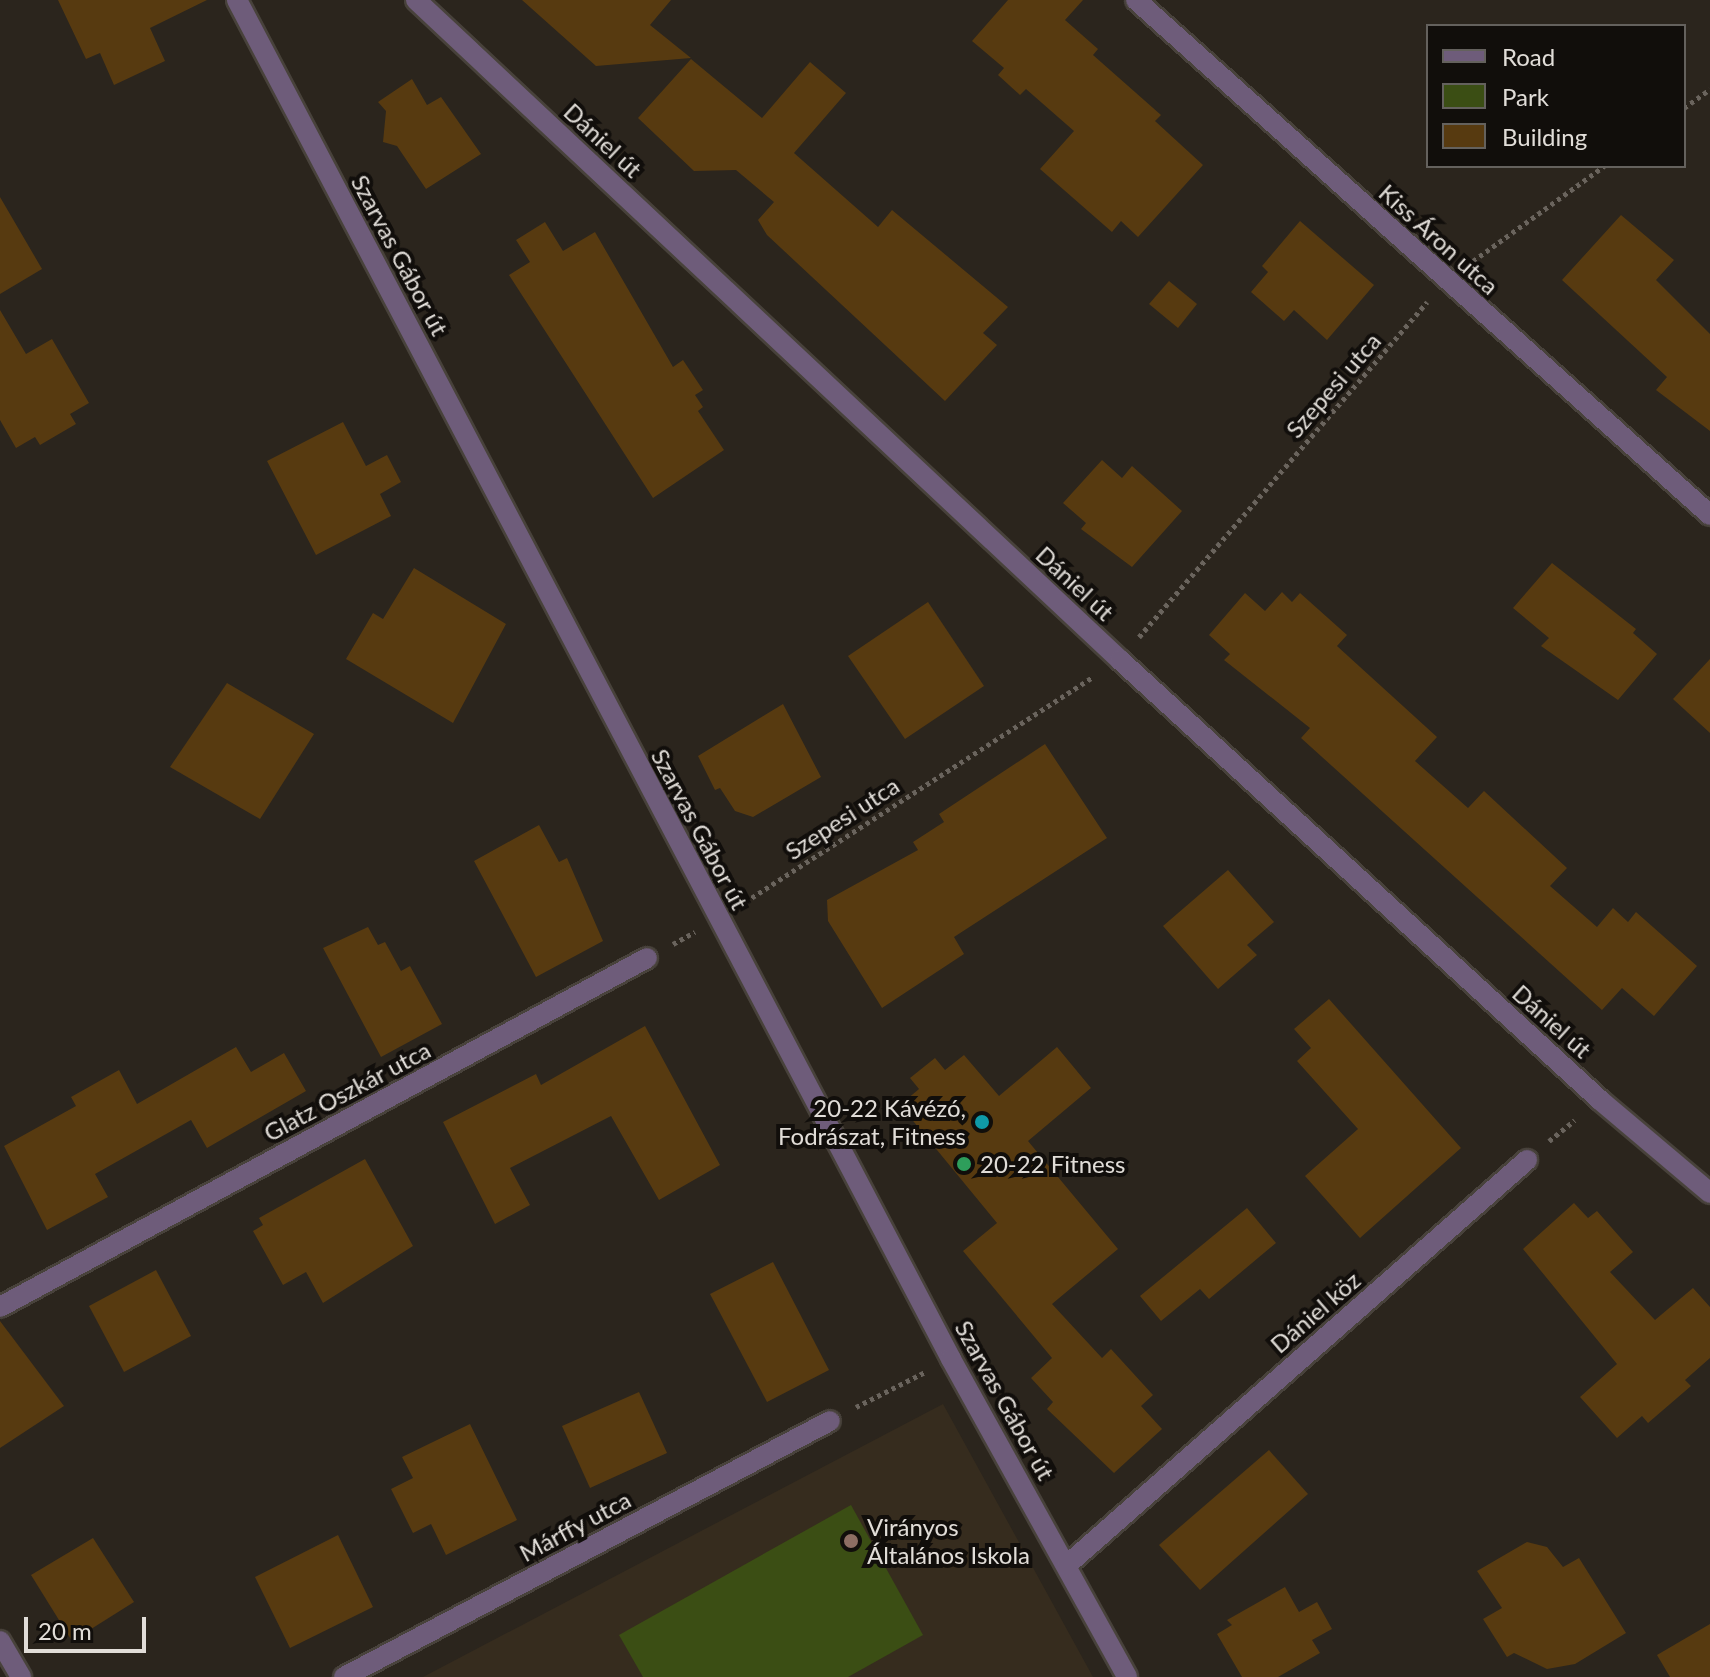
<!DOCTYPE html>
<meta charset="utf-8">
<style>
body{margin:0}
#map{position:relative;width:1710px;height:1677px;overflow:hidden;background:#2b251d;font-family:Lato,sans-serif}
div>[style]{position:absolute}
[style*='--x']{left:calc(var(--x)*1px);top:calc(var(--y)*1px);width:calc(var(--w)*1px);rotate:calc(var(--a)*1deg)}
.built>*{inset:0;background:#362c1e}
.green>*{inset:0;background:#3b4e14}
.building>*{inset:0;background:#573a10}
.path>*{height:5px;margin-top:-2.5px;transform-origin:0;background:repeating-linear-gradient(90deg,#6a645d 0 4px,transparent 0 8px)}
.roads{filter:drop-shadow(2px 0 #48423b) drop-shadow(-2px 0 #48423b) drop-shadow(0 2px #48423b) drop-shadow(0 -2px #48423b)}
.minor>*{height:20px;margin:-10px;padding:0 10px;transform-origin:10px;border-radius:10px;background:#6e5c7a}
.dots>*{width:22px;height:22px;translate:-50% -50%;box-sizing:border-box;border:4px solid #110e0b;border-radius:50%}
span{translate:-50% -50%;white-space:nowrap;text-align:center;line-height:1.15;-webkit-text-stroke:8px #110e0b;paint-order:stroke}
.street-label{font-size:24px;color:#e1ddd8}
.poi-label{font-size:24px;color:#e1ddd8}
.right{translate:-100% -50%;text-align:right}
.left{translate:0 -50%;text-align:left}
.legend{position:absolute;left:1426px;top:24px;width:260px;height:144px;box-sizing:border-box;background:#110e0b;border:2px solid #64615d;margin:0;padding:10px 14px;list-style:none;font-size:24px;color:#e1ddd8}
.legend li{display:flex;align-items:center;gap:16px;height:40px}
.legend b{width:40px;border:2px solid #64615d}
.scale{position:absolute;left:24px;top:1617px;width:122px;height:36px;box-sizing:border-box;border:4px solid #e1ddd8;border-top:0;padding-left:10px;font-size:24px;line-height:28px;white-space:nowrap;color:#e1ddd8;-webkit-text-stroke:6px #110e0b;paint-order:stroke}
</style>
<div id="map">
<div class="built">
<div style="clip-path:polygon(943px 1404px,1093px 1677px,423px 1677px)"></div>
</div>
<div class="green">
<div style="clip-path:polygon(851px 1505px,923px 1635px,848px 1677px,643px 1677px,619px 1635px)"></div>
</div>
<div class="building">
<div style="clip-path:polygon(58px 0,207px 0,150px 28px,165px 61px,114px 85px,100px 53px,86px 59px)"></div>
<div style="clip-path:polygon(522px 0,671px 0,650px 25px,691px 58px,596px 66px)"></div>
<div style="clip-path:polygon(1008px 0,1083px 0,1065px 20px,1098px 49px,1093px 55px,1161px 115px,1155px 121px,1203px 165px,1138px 237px,1121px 221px,1112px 232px,1040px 169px,1074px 131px,1026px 89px,1020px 95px,998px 75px,1004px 68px,972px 41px)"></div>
<div style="clip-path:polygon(691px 59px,762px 118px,810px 62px,846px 93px,794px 153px,878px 227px,892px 210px,1008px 307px,983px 333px,997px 345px,945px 401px,767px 235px,758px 220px,774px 202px,736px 170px,694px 171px,638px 118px)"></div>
<div style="clip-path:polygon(412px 79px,427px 105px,441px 97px,481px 154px,426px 189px,397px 146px,383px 142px,386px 111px,378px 102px)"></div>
<div style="clip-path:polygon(0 197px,42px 269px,0 294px)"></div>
<div style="clip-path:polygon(1621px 215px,1674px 260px,1656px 280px,1710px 334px,1710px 431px,1656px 390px,1667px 377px,1562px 280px)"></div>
<div style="clip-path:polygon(1300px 221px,1374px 285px,1327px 340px,1294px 310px,1284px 321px,1251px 292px,1268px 272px,1262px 266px)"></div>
<div style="clip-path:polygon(545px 222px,563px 251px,595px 232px,673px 367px,683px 360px,703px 390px,695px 395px,703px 407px,698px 411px,724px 450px,653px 498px,509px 275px,530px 262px,516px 240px)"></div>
<div style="clip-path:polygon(1169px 281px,1197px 304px,1178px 328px,1149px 304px)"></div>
<div style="clip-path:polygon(0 310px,26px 354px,52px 339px,89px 403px,70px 414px,76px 424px,40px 445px,35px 437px,16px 448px,0 420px)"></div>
<div style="clip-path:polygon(343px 422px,366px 466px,387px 455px,401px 482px,380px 494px,391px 516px,316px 555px,267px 461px)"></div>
<div style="clip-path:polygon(1102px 460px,1122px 478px,1132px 466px,1182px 511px,1132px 567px,1081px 529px,1086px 523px,1063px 503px)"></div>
<div style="clip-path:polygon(1552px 563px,1636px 629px,1633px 633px,1657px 654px,1618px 700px,1541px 646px,1549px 638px,1513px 608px)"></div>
<div style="clip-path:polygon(414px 568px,506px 624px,453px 723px,346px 659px,373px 613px,383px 619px)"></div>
<div style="clip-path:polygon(1282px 592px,1292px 602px,1300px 593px,1347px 635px,1337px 646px,1437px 737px,1415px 761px,1468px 808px,1484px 791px,1567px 868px,1550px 886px,1597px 927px,1613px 908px,1628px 922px,1636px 912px,1697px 966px,1654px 1016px,1622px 988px,1602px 1010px,1301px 738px,1310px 728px,1224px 660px,1230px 654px,1209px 635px,1245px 593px,1265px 611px)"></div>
<div style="clip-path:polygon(928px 602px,984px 686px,905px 739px,848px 656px)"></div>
<div style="clip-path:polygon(1710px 659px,1710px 733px,1673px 699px)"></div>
<div style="clip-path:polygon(227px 683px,314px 734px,260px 819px,170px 767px)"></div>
<div style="clip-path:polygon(783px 704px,821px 777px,753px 817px,735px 811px,720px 788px,715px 790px,698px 756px)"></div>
<div style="clip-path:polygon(1045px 744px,1107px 838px,954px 937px,964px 954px,882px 1008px,828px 921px,827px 900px,918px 850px,913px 842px,944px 822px,939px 814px)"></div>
<div style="clip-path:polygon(539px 825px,559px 862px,567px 858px,603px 941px,536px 977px,474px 861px)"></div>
<div style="clip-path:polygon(1228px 870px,1274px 922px,1247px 945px,1257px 955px,1218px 989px,1163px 926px)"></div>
<div style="clip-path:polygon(368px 927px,378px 945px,385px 942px,401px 971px,410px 966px,442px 1024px,381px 1057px,323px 948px)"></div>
<div style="clip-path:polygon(1329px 999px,1461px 1148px,1360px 1238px,1305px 1176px,1358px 1129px,1297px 1061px,1311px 1048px,1294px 1029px)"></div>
<div style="clip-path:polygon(645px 1026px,720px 1165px,659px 1200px,611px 1116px,510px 1168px,530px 1205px,495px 1224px,443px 1122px,536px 1074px,541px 1085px)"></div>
<div style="clip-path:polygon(236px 1047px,251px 1072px,284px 1053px,306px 1091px,207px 1148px,191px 1120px,95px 1174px,108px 1197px,47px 1230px,4px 1146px,76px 1106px,71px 1097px,119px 1070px,137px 1104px)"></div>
<div style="clip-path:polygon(1057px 1047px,1091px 1088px,1028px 1141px,1118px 1249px,1052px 1304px,1102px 1358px,1111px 1349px,1153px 1395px,1141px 1406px,1162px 1429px,1114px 1473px,1047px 1409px,1053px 1402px,1031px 1378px,1052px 1358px,963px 1251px,997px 1223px,900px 1105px,919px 1089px,910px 1078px,935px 1058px,945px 1070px,964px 1055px,999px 1096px)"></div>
<div style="clip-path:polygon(365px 1159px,413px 1246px,323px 1303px,306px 1272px,283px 1285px,253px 1231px,263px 1225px,259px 1218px)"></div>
<div style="clip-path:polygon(1574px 1203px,1588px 1218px,1597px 1211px,1633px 1252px,1610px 1272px,1655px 1320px,1693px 1288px,1710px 1307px,1710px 1358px,1685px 1380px,1691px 1386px,1648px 1423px,1642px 1416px,1617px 1438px,1580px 1397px,1617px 1364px,1523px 1249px)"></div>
<div style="clip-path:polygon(1247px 1208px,1276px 1243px,1209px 1299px,1200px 1289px,1161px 1321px,1140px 1296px)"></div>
<div style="clip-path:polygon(773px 1262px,829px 1370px,767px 1402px,710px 1294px)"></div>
<div style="clip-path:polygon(156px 1270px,191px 1336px,124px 1372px,89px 1306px)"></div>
<div style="clip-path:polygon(0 1321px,64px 1406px,0 1448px)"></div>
<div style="clip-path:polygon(639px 1392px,667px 1453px,590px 1488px,562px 1426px)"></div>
<div style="clip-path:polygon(470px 1424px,517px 1520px,446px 1555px,431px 1524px,413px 1533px,391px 1489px,413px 1478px,402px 1457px)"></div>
<div style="clip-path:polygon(1269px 1450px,1308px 1494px,1200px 1590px,1159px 1545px)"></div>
<div style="clip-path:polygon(338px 1535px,373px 1607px,290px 1648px,255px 1577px)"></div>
<div style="clip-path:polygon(93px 1538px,134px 1602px,72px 1641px,31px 1575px)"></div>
<div style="clip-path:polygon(1527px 1542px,1547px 1547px,1563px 1567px,1579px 1558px,1626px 1633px,1575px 1664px,1547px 1669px,1514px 1653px,1507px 1657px,1483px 1619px,1502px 1608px,1477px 1571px)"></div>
<div style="clip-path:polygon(1285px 1587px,1299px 1612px,1317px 1602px,1332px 1629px,1312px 1640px,1320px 1653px,1278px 1677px,1242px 1677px,1217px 1634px,1232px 1625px,1227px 1620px)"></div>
<div style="clip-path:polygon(1710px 1624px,1710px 1677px,1670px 1677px,1657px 1655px)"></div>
</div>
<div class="path">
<div style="--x:1684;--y:108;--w:32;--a:-36"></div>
<div style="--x:1473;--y:261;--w:162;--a:-35.9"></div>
<div style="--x:1139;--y:637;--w:442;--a:-49.3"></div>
<div style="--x:745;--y:902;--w:414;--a:-32.9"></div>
<div style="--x:673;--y:944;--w:25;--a:-29"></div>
<div style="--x:1549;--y:1141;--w:33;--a:-39"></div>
<div style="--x:856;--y:1407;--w:77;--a:-26.9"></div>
</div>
<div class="roads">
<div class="minor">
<div style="--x:237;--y:0;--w:1535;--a:62.28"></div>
<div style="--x:951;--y:1359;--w:363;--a:61"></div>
<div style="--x:416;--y:0;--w:965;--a:43.15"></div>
<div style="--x:1120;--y:660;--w:651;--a:42.51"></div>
<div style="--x:1600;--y:1100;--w:144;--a:40.2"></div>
<div style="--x:1136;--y:0;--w:771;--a:41.9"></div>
<div style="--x:0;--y:1307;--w:735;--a:-28.34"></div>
<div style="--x:1067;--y:1565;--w:613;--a:-41.36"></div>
<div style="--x:0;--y:1641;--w:42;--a:59.7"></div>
<div style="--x:344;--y:1677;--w:549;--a:-27.78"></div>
</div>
</div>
<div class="dots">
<div style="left:982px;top:1122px;background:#0f9aa8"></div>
<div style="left:964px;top:1164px;background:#2e9e5b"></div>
<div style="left:851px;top:1541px;background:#8d6e63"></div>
</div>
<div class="street-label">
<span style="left:603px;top:140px;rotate:43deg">Dániel út</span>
<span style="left:1439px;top:239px;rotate:42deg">Kiss Áron utca</span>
<span style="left:400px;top:255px;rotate:62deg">Szarvas Gábor út</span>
<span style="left:1333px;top:385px;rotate:-49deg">Szepesi utca</span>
<span style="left:1075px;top:583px;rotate:43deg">Dániel út</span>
<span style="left:842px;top:818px;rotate:-33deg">Szepesi utca</span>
<span style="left:700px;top:829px;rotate:62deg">Szarvas Gábor út</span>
<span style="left:1552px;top:1021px;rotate:42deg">Dániel út</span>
<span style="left:347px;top:1091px;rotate:-28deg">Glatz Oszkár utca</span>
<span style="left:1315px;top:1312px;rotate:-41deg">Dániel köz</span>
<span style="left:1005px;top:1400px;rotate:61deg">Szarvas Gábor út</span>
<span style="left:575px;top:1526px;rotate:-28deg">Márffy utca</span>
</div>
<div class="poi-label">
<span class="right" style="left:966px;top:1122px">20-22 Kávézó,<br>Fodrászat, Fitness</span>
<span class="left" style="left:980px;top:1164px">20-22 Fitness</span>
<span class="left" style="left:867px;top:1541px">Virányos<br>Általános Iskola</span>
</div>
<ul class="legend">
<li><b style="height:10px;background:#6e5c7a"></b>Road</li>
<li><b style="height:22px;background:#3b4e14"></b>Park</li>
<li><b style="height:22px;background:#573a10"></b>Building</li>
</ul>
<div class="scale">20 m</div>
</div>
